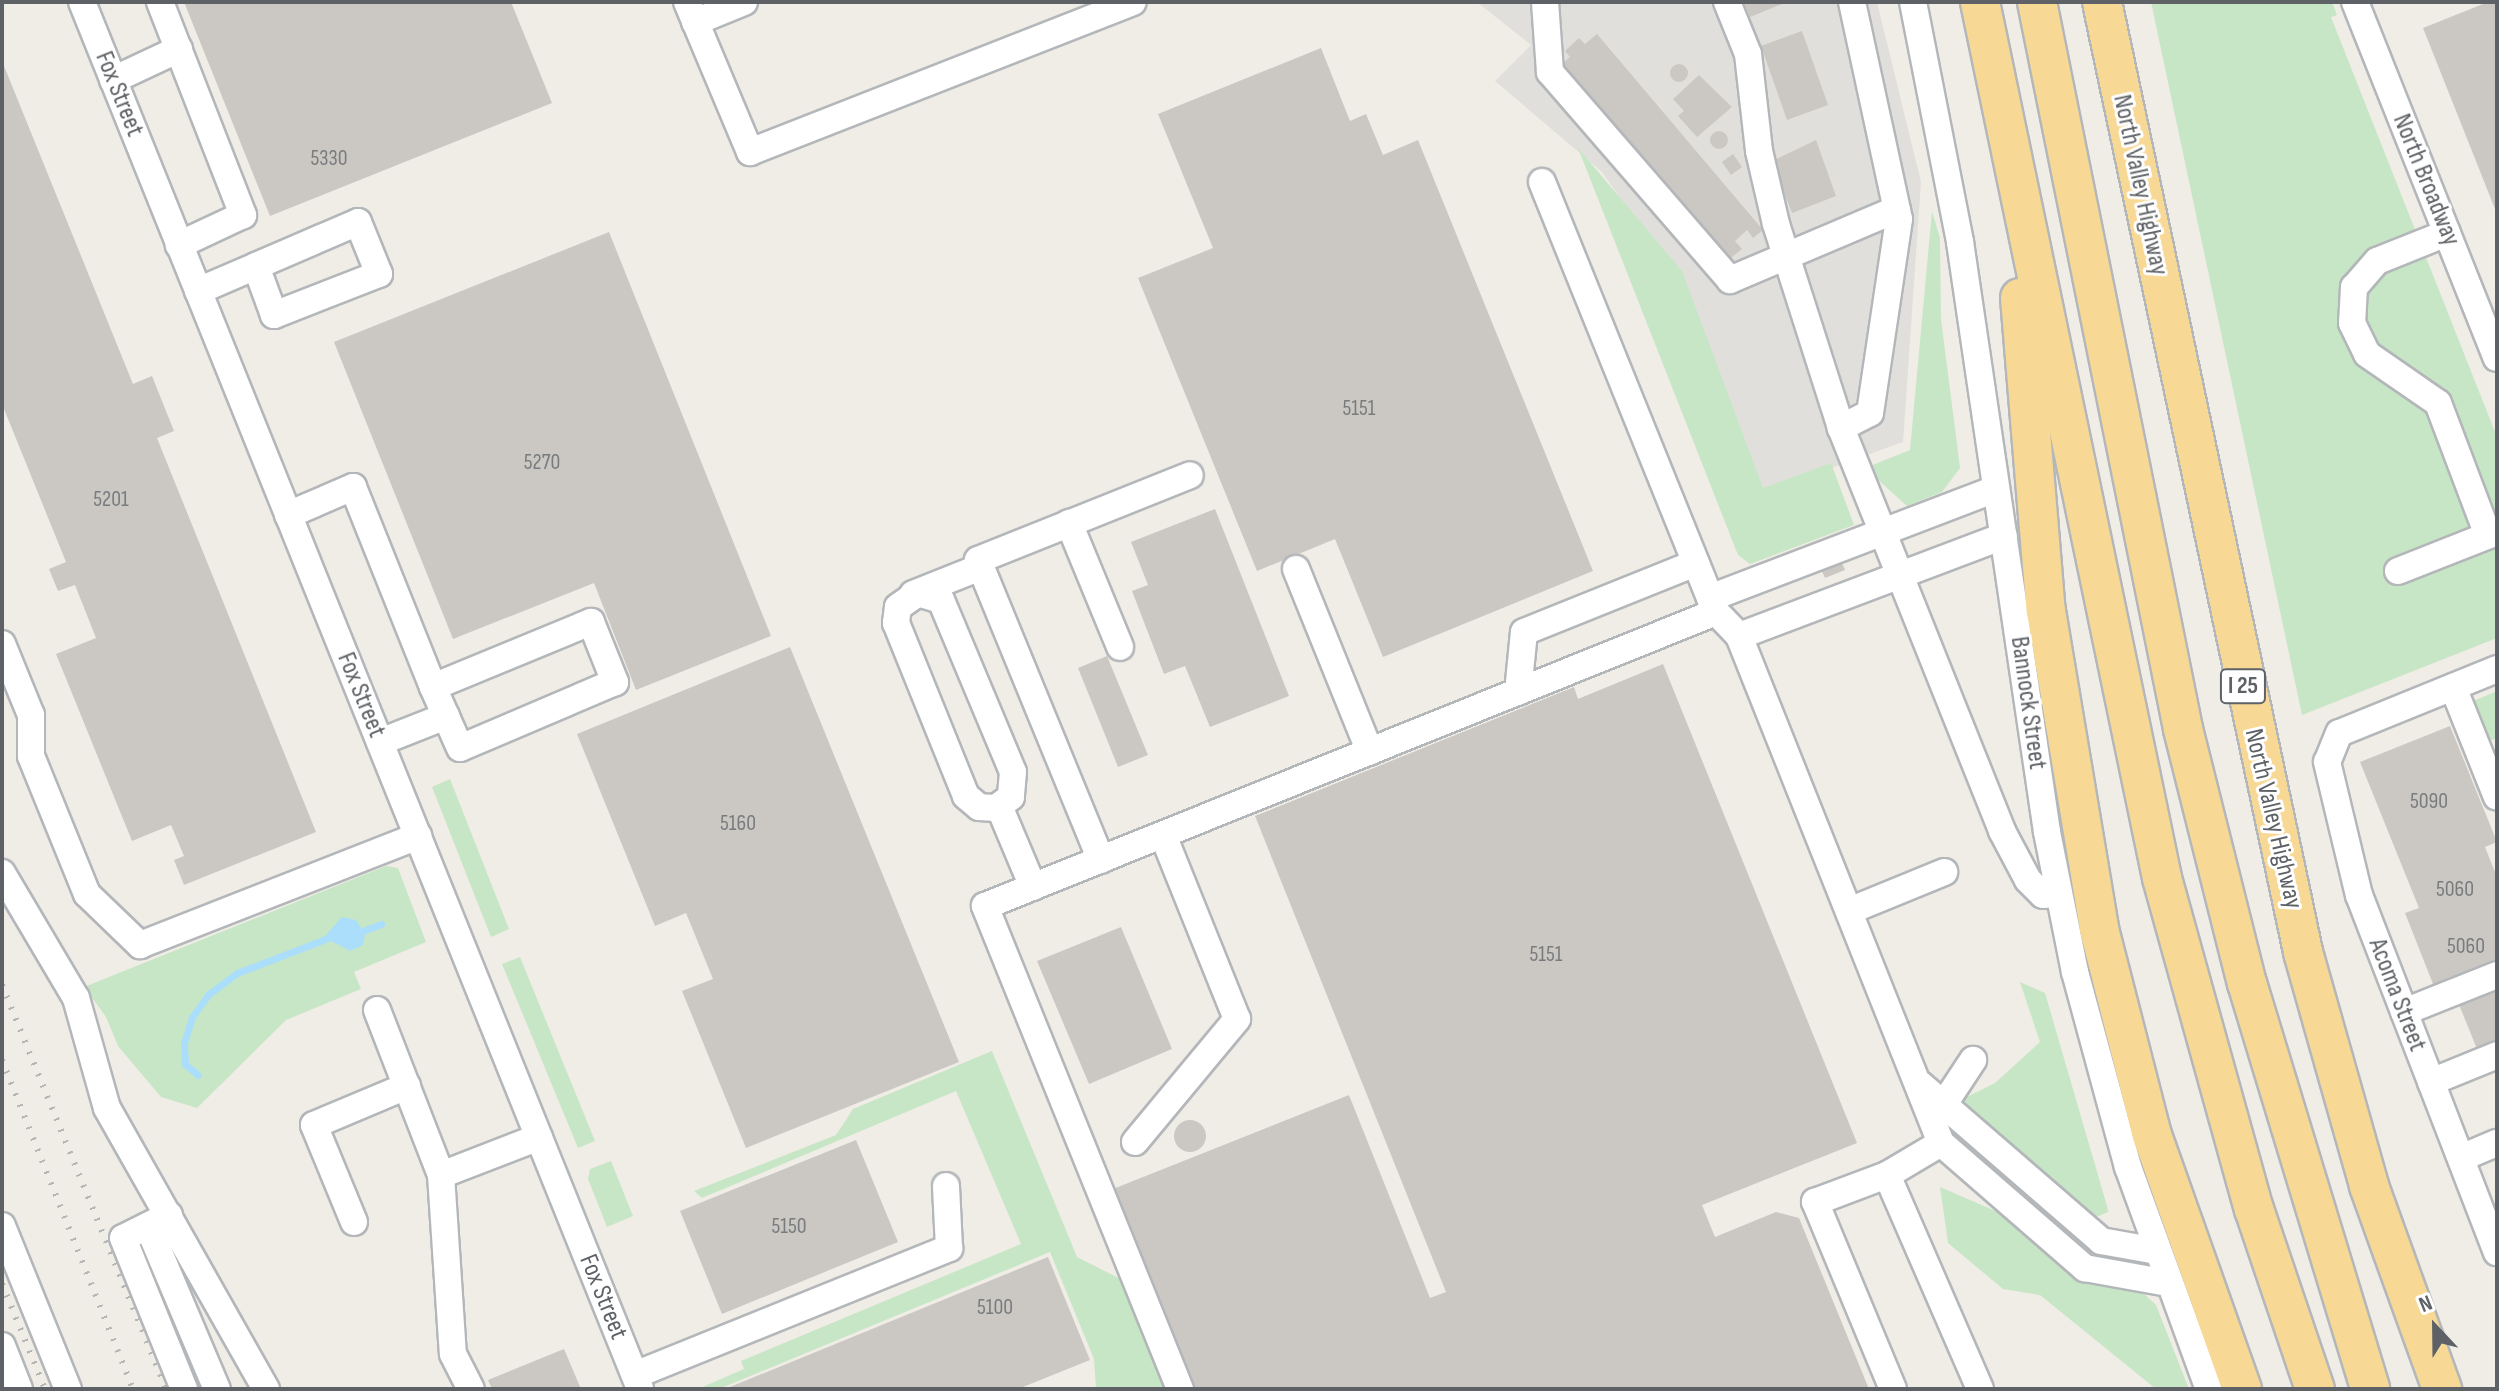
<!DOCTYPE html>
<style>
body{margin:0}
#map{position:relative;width:2499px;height:1391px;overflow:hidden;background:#f0ede7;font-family:"Sofia Sans Condensed",sans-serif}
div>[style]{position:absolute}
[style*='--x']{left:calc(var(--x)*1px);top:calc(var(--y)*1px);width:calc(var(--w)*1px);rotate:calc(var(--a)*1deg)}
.industrial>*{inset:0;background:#e1dfdb}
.green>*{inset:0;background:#c7e6c5}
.water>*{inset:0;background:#abdefb}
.stream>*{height:7px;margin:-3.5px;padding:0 3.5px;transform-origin:3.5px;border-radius:3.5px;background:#abdefb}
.building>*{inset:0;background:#cbc8c4}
.round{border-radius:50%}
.roads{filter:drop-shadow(2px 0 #b4b7ba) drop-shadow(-2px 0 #b4b7ba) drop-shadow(0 2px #b4b7ba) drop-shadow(0 -2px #b4b7ba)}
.minor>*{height:26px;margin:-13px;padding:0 13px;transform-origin:13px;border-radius:13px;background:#fff}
.highway>*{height:38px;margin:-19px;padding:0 19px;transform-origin:19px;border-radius:19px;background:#f8d895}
.rail>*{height:6px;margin-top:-3px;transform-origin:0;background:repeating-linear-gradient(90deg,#b5b6b6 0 2px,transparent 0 12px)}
span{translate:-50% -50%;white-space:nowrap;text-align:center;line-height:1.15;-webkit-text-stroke:6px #fff;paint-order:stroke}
.number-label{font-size:22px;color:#797c7e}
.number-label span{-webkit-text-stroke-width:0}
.shield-label span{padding:2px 6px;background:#fff;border:2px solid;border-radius:6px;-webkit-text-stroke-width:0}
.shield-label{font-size:24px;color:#5e6266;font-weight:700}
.street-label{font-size:26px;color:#5e6266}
.frame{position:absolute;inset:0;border:4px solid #5e6266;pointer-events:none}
.north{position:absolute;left:2395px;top:1287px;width:80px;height:80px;-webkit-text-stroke:6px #fff;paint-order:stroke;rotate:338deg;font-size:22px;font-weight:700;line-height:32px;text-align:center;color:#5e6266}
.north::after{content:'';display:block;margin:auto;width:28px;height:36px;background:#5e6266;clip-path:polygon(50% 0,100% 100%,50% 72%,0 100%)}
</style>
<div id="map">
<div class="industrial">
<div style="clip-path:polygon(1477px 2px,1877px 2px,1921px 182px,1903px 442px,1759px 494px,1683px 288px,1602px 172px,1495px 81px,1531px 45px)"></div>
</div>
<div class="green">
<div style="clip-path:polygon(2151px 2px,2332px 2px,2337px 15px,2331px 17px,2497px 437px,2497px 638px,2302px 715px)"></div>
<div style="clip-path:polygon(1578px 148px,1682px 271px,1763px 488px,1831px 463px,1854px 525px,1750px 564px,1738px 555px)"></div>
<div style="clip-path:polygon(1932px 211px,1940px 238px,1941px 319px,1960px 468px,1942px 492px,1907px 506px,1865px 468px,1910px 450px)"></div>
<div style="clip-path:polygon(2497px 691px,2497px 738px,2484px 743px,2471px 709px,2473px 701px)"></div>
<div style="clip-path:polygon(450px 779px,509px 929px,491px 937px,432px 787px)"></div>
<div style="clip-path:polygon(386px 866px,398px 868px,426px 942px,354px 972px,361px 989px,286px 1020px,197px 1108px,161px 1097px,118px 1046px,106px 1017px,84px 987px)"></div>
<div style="clip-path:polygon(520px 957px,595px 1141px,578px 1148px,502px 964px)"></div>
<div style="clip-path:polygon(2020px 982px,2045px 993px,2107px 1206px,2108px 1212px,2099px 1216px,2090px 1217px,1957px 1102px,1995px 1083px,2040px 1042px)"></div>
<div style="clip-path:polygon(992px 1051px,1077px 1257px,1152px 1295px,1190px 1389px,1096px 1389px,1094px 1359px,1050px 1252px,719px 1389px,698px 1389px,744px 1369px,741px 1361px,1021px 1244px,956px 1091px,702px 1198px,694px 1191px,836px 1135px,853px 1109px)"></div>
<div style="clip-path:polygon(611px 1161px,633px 1216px,607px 1227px,588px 1179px,590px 1169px)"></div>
<div style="clip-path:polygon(1940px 1187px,2007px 1216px,2083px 1275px,2144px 1294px,2156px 1305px,2189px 1389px,2156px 1389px,2040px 1295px,2003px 1289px,1948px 1243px)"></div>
</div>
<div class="water">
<div style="clip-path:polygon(342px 917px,356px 920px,365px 934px,363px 945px,350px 951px,324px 937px)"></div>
</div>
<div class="stream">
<div style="--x:355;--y:934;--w:28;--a:-21"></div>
<div style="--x:198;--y:1075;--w:17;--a:-140"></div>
<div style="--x:185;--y:1064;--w:21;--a:-93"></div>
<div style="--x:184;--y:1043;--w:27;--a:-73"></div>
<div style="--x:192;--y:1017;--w:29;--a:-54"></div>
<div style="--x:209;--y:994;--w:35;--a:-37"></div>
<div style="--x:237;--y:973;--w:101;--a:-21"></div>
</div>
<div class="building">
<div style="clip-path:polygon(184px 2px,511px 2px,552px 103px,270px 216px)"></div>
<div style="clip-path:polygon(1744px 2px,1787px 2px,1750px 17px)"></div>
<div style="clip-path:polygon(2488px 2px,2497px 2px,2497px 214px,2423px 28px)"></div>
<div style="clip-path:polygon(1802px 31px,1828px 105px,1787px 120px,1761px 46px)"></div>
<div style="clip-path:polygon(1597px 34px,1763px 230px,1753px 238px,1747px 230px,1735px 241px,1742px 249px,1727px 261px,1558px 67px,1570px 57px,1565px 51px,1579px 38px,1585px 44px)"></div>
<div style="clip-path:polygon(1321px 48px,1350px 121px,1366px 114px,1383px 155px,1418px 140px,1593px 571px,1383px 657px,1335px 539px,1257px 571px,1138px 278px,1213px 248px,1158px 114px)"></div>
<div style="clip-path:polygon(2px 61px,133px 384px,152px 376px,174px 431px,157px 438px,316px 832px,184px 885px,174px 860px,184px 856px,171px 825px,132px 841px,56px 654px,96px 638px,75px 585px,58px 591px,49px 569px,66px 562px,2px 404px)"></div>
<div class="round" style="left:1670px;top:64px;width:18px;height:18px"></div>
<div style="clip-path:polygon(1699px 75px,1732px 107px,1697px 137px,1678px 116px,1684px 111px,1673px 99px)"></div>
<div class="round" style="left:1710px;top:131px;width:18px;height:18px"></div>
<div style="clip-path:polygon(1816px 140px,1836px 196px,1792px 213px,1772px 161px)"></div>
<div style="clip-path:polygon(1733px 154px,1742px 167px,1731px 175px,1722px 162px)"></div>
<div style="clip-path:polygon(609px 232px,771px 636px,636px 690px,594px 583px,453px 639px,334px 342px)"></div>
<div style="clip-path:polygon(1215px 509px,1289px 696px,1210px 727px,1185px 666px,1164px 674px,1132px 591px,1148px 585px,1131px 542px)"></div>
<div style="clip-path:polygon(1841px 561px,1845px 570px,1825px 578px,1821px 569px)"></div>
<div style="clip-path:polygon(790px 647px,959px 1062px,746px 1148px,682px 991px,713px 979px,686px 913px,655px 926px,577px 734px)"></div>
<div style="clip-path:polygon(1107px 656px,1148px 755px,1118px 767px,1078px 668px)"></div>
<div style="clip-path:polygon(1663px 664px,1857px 1143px,1702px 1205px,1715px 1237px,1776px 1212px,1799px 1218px,1869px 1389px,1193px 1389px,1113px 1189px,1349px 1095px,1430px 1298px,1446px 1292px,1255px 816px,1574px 687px,1578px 699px)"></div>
<div style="clip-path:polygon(2450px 726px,2497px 842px,2485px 847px,2497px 877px,2497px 964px,2435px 989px,2405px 913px,2419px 908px,2360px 762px)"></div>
<div style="clip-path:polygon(1121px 927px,1172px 1049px,1089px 1084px,1037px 961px)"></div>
<div style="clip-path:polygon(2497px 987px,2497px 1047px,2479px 1054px,2458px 1002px)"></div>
<div class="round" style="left:1174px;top:1120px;width:32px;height:32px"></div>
<div style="clip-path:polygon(856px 1140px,898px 1242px,722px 1314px,680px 1211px)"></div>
<div style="clip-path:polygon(1048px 1257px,1090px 1360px,1018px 1389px,725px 1389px)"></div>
<div style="clip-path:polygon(564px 1349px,581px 1389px,492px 1389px,488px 1380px)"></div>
</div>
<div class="roads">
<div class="minor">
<div style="--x:82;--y:2;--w:1495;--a:68.08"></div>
<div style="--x:160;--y:2;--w:229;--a:68.7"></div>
<div style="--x:243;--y:215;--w:71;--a:154.9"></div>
<div style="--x:687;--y:2;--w:163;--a:67.2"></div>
<div style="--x:750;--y:152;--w:411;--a:-21.4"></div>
<div style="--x:1545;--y:2;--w:70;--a:85.9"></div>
<div style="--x:1550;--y:72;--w:275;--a:49.1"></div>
<div style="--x:1730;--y:280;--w:181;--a:-23"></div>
<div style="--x:1727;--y:2;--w:56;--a:68"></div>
<div style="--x:1748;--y:54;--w:98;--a:83.5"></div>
<div style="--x:1759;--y:151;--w:75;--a:76.9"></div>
<div style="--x:1776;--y:224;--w:214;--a:72.3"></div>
<div style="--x:1852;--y:2;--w:222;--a:77.8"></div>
<div style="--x:1899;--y:219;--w:196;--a:98.5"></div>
<div style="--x:1870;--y:413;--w:33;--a:153"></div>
<div style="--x:1841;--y:428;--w:434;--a:68.2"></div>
<div style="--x:2002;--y:831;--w:55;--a:62"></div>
<div style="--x:2028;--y:880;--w:21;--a:45"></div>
<div style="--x:2043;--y:895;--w:16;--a:-4"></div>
<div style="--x:1913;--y:2;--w:245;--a:78.9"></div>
<div style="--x:1960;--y:242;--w:596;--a:81.61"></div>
<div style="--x:2047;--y:832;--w:143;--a:78.7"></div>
<div style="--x:2075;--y:972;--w:202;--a:74.8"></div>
<div style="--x:2128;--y:1167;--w:236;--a:70"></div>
<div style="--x:2355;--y:2;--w:383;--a:68.3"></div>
<div style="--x:695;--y:22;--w:53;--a:-22.2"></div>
<div style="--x:113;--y:80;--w:73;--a:-25.2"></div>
<div style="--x:1542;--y:182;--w:464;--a:68"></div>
<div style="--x:1716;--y:612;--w:33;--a:46"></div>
<div style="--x:1739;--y:636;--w:546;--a:68.28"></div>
<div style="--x:1941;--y:1143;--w:191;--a:41"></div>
<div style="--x:2085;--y:1268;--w:84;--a:10.2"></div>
<div style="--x:2447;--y:233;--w:75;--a:158.2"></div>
<div style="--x:2377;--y:261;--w:35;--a:131"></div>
<div style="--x:2354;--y:287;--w:36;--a:93"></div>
<div style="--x:2352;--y:323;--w:34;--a:64"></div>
<div style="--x:2367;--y:354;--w:86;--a:34.6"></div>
<div style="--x:2438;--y:403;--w:141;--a:69.3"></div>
<div style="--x:198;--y:291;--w:63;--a:-23.3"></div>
<div style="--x:256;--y:266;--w:111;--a:-23.3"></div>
<div style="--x:358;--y:222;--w:56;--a:68"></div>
<div style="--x:379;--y:274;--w:113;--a:158.7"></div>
<div style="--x:274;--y:315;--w:52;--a:-110.2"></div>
<div style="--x:288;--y:515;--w:71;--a:-23.3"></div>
<div style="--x:353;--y:487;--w:215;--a:68.2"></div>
<div style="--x:433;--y:687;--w:171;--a:-22.4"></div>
<div style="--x:591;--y:622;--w:65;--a:68.2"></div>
<div style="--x:615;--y:682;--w:168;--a:156.9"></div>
<div style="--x:460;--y:748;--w:67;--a:-113.9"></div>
<div style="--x:1069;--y:523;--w:134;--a:67.6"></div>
<div style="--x:1296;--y:569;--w:197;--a:68"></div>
<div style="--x:2398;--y:571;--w:106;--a:-21.5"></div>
<div style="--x:918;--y:593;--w:24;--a:17"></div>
<div style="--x:941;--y:600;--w:186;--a:67.3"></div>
<div style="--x:1013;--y:772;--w:25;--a:95"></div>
<div style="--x:1011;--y:797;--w:19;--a:144"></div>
<div style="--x:996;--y:808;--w:17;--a:-177"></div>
<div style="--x:979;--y:807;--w:17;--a:-140"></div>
<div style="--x:966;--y:796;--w:187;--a:-112"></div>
<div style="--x:896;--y:623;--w:16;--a:-83"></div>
<div style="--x:898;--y:607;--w:24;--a:-35"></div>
<div style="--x:913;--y:594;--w:73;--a:-21.7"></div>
<div style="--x:1710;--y:598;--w:306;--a:-20.9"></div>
<div style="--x:1739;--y:636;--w:283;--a:-20.7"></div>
<div style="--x:2;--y:644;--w:77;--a:67.8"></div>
<div style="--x:31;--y:715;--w:41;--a:90"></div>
<div style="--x:31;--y:756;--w:149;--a:67.9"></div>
<div style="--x:87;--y:894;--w:74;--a:43.9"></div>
<div style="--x:140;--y:945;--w:299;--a:-21.4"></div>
<div style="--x:2497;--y:669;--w:170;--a:157.9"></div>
<div style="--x:2339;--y:733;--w:31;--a:112"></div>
<div style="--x:2327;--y:762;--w:137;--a:76.5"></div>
<div style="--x:2359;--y:895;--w:383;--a:68.9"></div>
<div style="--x:2453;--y:687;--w:118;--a:68.2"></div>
<div style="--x:1518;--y:692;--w:60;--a:-84.3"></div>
<div style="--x:1524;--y:632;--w:185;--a:-21.9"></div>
<div style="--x:380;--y:742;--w:71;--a:-21.5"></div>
<div style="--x:999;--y:806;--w:88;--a:67.2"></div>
<div style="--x:1101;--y:860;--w:324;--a:-112.3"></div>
<div style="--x:978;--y:560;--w:228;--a:-21.8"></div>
<div style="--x:2;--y:873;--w:145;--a:59.4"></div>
<div style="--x:76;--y:998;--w:114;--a:74.3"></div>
<div style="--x:107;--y:1108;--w:323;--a:60.5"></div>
<div style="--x:1849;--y:911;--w:103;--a:-22.3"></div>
<div style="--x:377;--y:1010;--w:177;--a:68.8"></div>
<div style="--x:441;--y:1175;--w:179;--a:86.2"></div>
<div style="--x:453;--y:1354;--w:39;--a:63"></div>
<div style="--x:2404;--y:1012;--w:100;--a:-21.7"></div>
<div style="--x:2431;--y:1082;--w:71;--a:-22.2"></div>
<div style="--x:1920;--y:1084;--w:240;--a:40.9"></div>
<div style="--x:2101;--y:1241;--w:57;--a:10.1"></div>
<div style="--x:1944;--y:1104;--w:53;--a:-56.6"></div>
<div style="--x:1135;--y:1142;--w:160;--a:-50.3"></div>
<div style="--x:1237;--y:1019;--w:198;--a:-111.9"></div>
<div style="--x:2461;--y:1158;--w:39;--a:-23"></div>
<div style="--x:441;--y:1175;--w:105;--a:-21.2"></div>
<div style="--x:1887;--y:1175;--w:233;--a:66.5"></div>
<div style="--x:169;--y:1215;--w:51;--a:153.4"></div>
<div style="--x:123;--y:1238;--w:163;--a:68"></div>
<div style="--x:354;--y:1222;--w:105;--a:-112.4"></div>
<div style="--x:314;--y:1125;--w:101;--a:-22.8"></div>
<div style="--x:2;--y:1226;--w:176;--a:68"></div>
<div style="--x:148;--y:1226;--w:177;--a:67.1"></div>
<div style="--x:2;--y:1346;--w:46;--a:68.4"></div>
<div style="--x:635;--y:1375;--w:339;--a:-22"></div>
<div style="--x:949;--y:1248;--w:62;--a:-92.8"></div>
<div style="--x:1180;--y:1389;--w:521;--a:-111.99"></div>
<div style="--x:985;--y:906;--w:788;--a:-21.91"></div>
<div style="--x:1893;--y:1389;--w:203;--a:-112.6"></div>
<div style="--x:1815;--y:1202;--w:77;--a:-20.6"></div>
<div style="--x:1887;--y:1175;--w:63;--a:-30.7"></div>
</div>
<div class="highway">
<div style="--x:1980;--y:2;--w:895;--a:78.26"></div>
<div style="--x:2162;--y:878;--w:344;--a:74.5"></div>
<div style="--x:2254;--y:1209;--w:190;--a:71.3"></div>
<div style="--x:2037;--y:2;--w:742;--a:78.64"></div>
<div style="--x:2183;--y:729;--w:262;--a:75.9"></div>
<div style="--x:2247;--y:983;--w:424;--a:73.1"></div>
<div style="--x:2102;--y:2;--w:971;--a:78.05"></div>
<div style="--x:2303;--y:952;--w:243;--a:74.2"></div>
<div style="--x:2369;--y:1186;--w:216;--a:70.2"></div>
<div style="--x:2020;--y:298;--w:314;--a:85.3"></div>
<div style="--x:2046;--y:611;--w:322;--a:80.5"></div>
<div style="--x:2099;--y:929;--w:213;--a:75.6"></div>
<div style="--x:2152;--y:1135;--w:269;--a:70.5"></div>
</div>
</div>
<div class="rail">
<div style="--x:2;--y:985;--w:436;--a:67.9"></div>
<div style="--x:2;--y:1060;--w:354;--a:68.3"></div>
<div style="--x:2;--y:1284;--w:113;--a:67.7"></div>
</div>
<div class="number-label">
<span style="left:329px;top:159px">5330</span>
<span style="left:1359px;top:409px">5151</span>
<span style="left:542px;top:463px">5270</span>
<span style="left:111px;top:500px">5201</span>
<span style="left:2429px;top:802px">5090</span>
<span style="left:738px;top:824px">5160</span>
<span style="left:2455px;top:890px">5060</span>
<span style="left:2466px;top:947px">5060</span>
<span style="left:1546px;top:955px">5151</span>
<span style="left:789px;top:1227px">5150</span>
<span style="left:995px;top:1308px">5100</span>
</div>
<div class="shield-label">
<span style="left:2243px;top:686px">I 25</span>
</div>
<div class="street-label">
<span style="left:119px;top:94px;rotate:68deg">Fox Street</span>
<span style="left:2426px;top:180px;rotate:68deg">North Broadway</span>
<span style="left:2140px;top:185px;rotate:78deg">North Valley Highway</span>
<span style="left:361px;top:695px;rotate:68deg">Fox Street</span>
<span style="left:2028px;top:703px;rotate:82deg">Bannock Street</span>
<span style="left:2273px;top:819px;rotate:77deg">North Valley Highway</span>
<span style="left:2397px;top:995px;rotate:69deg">Acoma Street</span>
<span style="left:603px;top:1297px;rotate:68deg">Fox Street</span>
</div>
<div class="frame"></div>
<div class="north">N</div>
</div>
